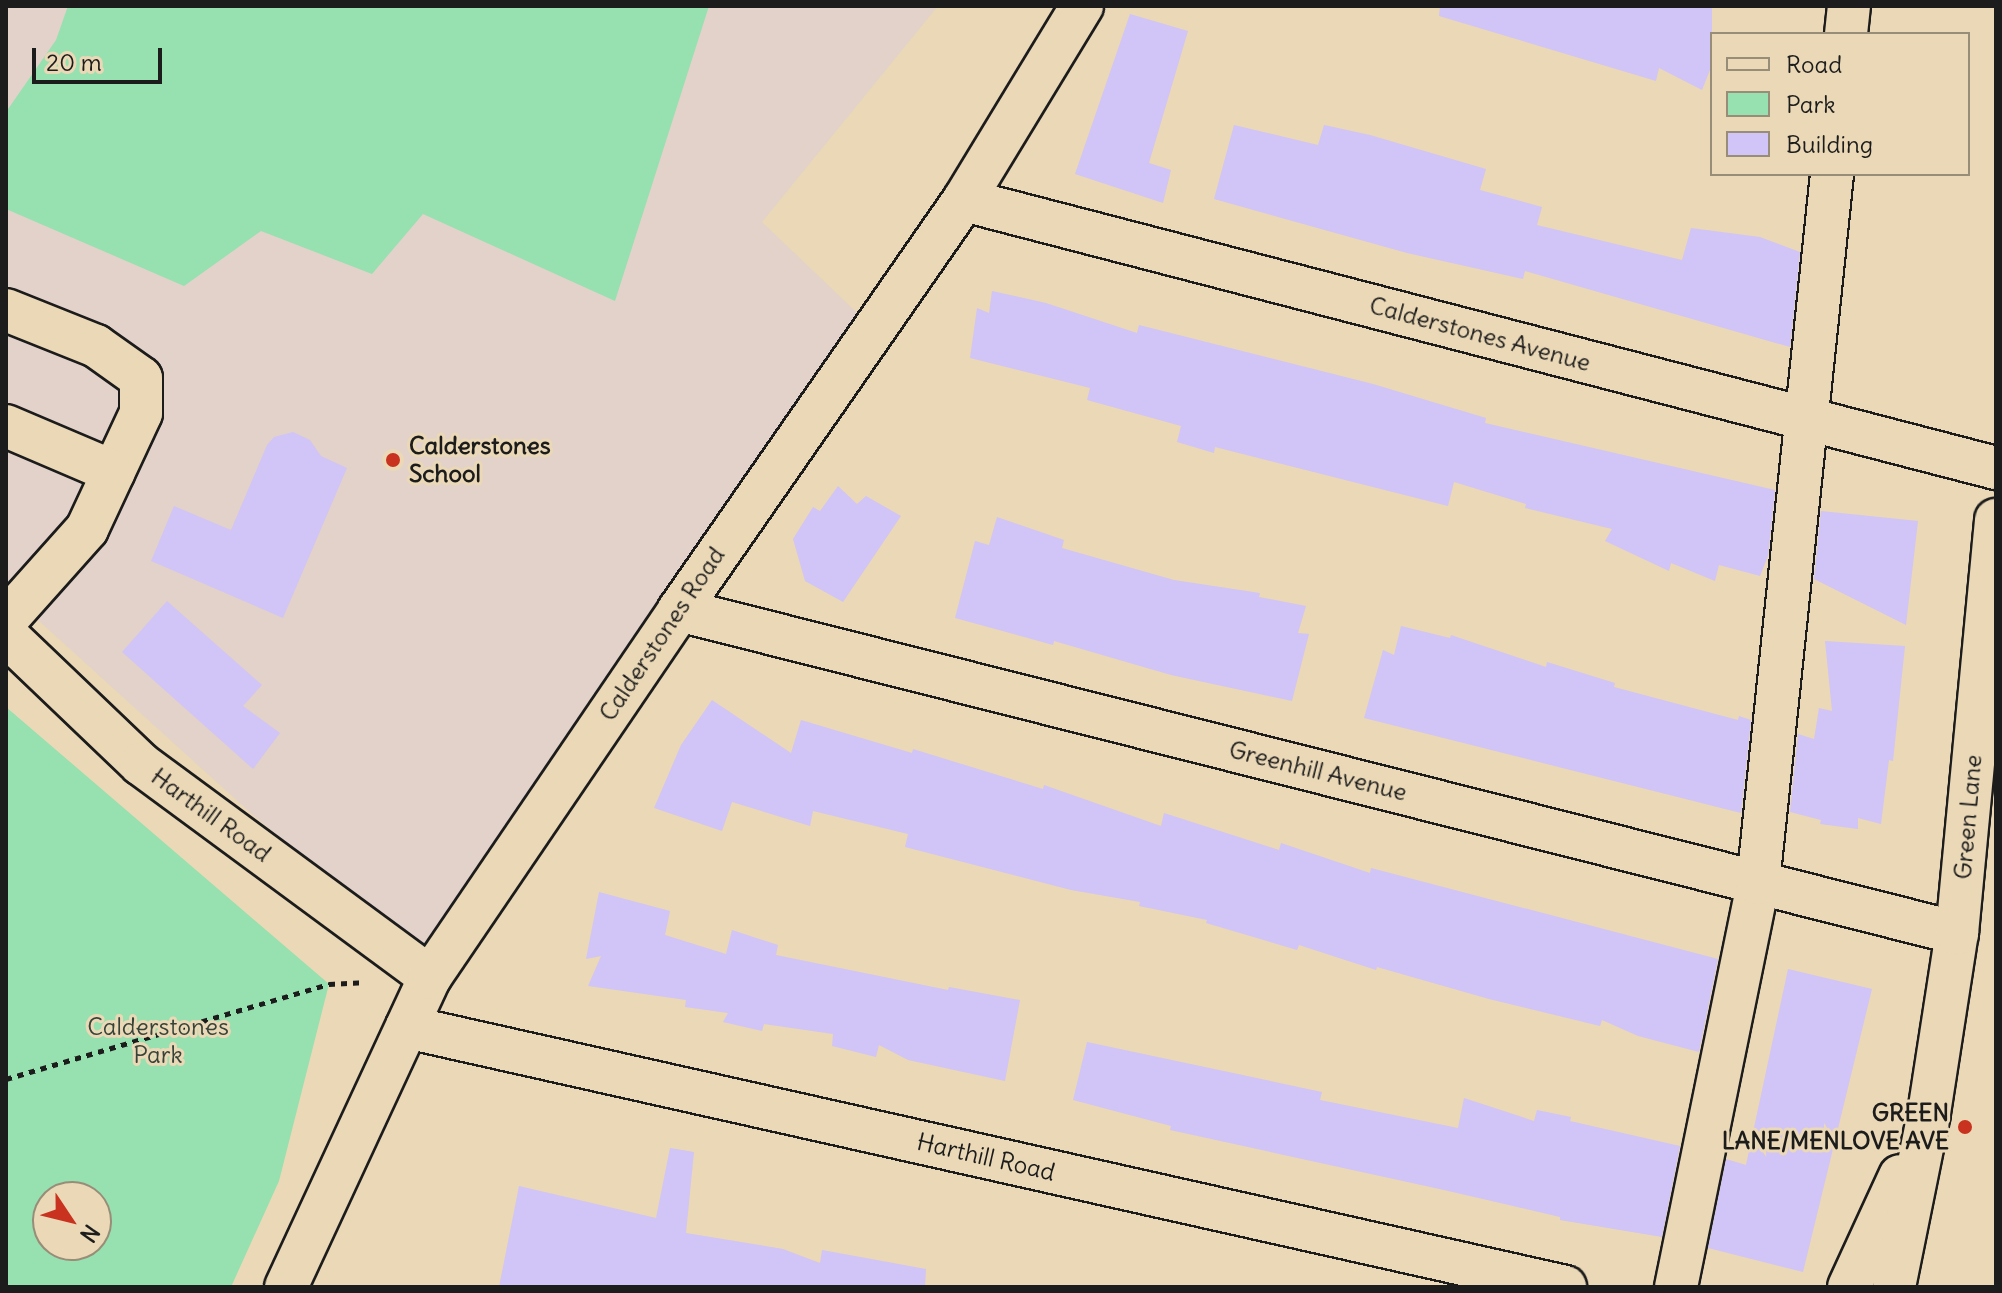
<!DOCTYPE html>
<style>
body{margin:0}
#map{position:relative;width:2002px;height:1293px;overflow:hidden;background:#ead8b6;font-family:Delius,sans-serif}
div>[style]{position:absolute}
[style*='--x']{left:calc(var(--x)*1px);top:calc(var(--y)*1px);width:calc(var(--w)*1px);rotate:calc(var(--a)*1deg)}
.built>*{inset:0;background:#e2d2c9}
.green>*{inset:0;background:#97e0af}
.building>*{inset:0;background:#d1c4f6}
.path>*{height:5px;margin-top:-2.5px;transform-origin:0;background:repeating-linear-gradient(90deg,#1c1c1c 0 6px,transparent 0 12px)}
.roads{filter:drop-shadow(2px 0 #1c1c1c) drop-shadow(-2px 0 #1c1c1c) drop-shadow(0 2px #1c1c1c) drop-shadow(0 -2px #1c1c1c)}
.minor>*{height:42px;margin:-21px;padding:0 21px;transform-origin:21px;border-radius:21px;background:#ead8b6}
.dots>*{width:22px;height:22px;translate:-50% -50%;box-sizing:border-box;border:4px solid #ead8b6;border-radius:50%}
span{translate:-50% -50%;white-space:nowrap;text-align:center;line-height:1.15;-webkit-text-stroke:6px #ead8b6;paint-order:stroke}
.street-label{font-size:24px;color:#1c1c1c}
.poi-label{font-size:24px;color:#1c1c1c;font-weight:700}
.left{translate:0 -50%;text-align:left}
.right{translate:-100% -50%;text-align:right}
.park-label{font-size:24px;color:#354339}
.frame{position:absolute;inset:0;border:8px solid #1c1c1c;pointer-events:none}
.legend{position:absolute;left:1710px;top:32px;width:260px;height:144px;box-sizing:border-box;background:#ead8b6;border:2px solid #988d78;margin:0;padding:10px 14px;list-style:none;font-size:24px;color:#1c1c1c}
.legend li{display:flex;align-items:center;gap:16px;height:40px}
.legend b{width:40px;border:2px solid #988d78}
.north{position:absolute;left:32px;top:1181px;width:80px;height:80px;box-sizing:border-box;background:#ead8b6;border:2px solid #988d78;border-radius:50%;rotate:125deg;font-size:22px;font-weight:700;line-height:32px;text-align:center;color:#1c1c1c}
.north::after{content:'';display:block;margin:auto;width:28px;height:36px;background:#c8321e;clip-path:polygon(50% 0,100% 100%,50% 72%,0 100%)}
.scale{position:absolute;left:32px;top:48px;width:130px;height:36px;box-sizing:border-box;border:4px solid #1c1c1c;border-top:0;padding-left:10px;font-size:24px;line-height:28px;white-space:nowrap;color:#1c1c1c;-webkit-text-stroke:6px #ead8b6;paint-order:stroke}
</style>
<div id="map">
<div class="built">
<div style="clip-path:polygon(6px 6px,938px 6px,762px 222px,874px 329px,426px 957px,254px 816px,6px 591px)"></div>
</div>
<div class="green">
<div style="clip-path:polygon(68px 6px,709px 6px,615px 301px,423px 214px,372px 274px,261px 231px,184px 286px,6px 209px,6px 112px,56px 40px)"></div>
<div style="clip-path:polygon(evenodd,6px 707px,329px 984px,279px 1181px,231px 1287px,6px 1287px,6px 707px,48px 1197px,96px 1197px,96px 1245px,48px 1245px,48px 1197px)"></div>
</div>
<div class="building">
<div style="clip-path:polygon(1440px 6px,1712px 6px,1712px 65px,1702px 90px,1659px 68px,1656px 81px,1439px 16px)"></div>
<div style="clip-path:polygon(1130px 14px,1188px 31px,1149px 163px,1171px 170px,1163px 203px,1075px 174px)"></div>
<div style="clip-path:polygon(1234px 125px,1318px 145px,1324px 125px,1370px 135px,1486px 169px,1480px 190px,1542px 207px,1537px 225px,1682px 260px,1691px 228px,1760px 237px,1800px 252px,1790px 347px,1525px 271px,1523px 279px,1407px 253px,1214px 199px)"></div>
<div style="clip-path:polygon(992px 291px,1046px 303px,1137px 333px,1139px 325px,1373px 384px,1486px 418px,1485px 423px,1775px 490px,1768px 556px,1760px 576px,1719px 565px,1715px 581px,1671px 563px,1669px 571px,1605px 541px,1612px 529px,1525px 508px,1526px 504px,1454px 482px,1448px 506px,1215px 447px,1214px 453px,1177px 442px,1181px 426px,1087px 400px,1090px 388px,970px 358px,977px 308px,989px 313px)"></div>
<div style="clip-path:polygon(293px 432px,310px 440px,321px 456px,347px 468px,283px 618px,151px 561px,174px 506px,231px 530px,267px 445px,274px 437px)"></div>
<div style="clip-path:polygon(838px 486px,857px 504px,866px 496px,901px 516px,843px 602px,805px 581px,793px 539px,813px 507px,820px 511px)"></div>
<div style="clip-path:polygon(1821px 511px,1918px 521px,1906px 625px,1814px 579px)"></div>
<div style="clip-path:polygon(997px 517px,1064px 540px,1062px 548px,1174px 580px,1260px 593px,1259px 597px,1306px 606px,1298px 633px,1309px 634px,1292px 701px,1171px 675px,1054px 641px,1053px 645px,955px 618px,975px 541px,989px 545px)"></div>
<div style="clip-path:polygon(167px 601px,262px 685px,243px 706px,280px 733px,253px 769px,122px 652px)"></div>
<div style="clip-path:polygon(1401px 626px,1450px 638px,1451px 635px,1546px 667px,1547px 662px,1615px 683px,1614px 687px,1738px 720px,1739px 716px,1751px 720px,1741px 813px,1364px 718px,1383px 650px,1394px 655px)"></div>
<div style="clip-path:polygon(1825px 641px,1905px 646px,1893px 761px,1889px 760px,1881px 824px,1858px 818px,1858px 829px,1820px 824px,1821px 820px,1790px 812px,1798px 734px,1814px 739px,1819px 708px,1832px 711px)"></div>
<div style="clip-path:polygon(712px 700px,791px 753px,801px 720px,912px 753px,913px 749px,1043px 789px,1044px 785px,1161px 826px,1164px 813px,1279px 850px,1281px 843px,1370px 873px,1371px 868px,1718px 959px,1699px 1052px,1638px 1036px,1602px 1020px,1600px 1026px,1489px 999px,1377px 967px,1376px 970px,1299px 945px,1297px 950px,1206px 923px,1207px 920px,1139px 906px,1140px 902px,1071px 890px,905px 847px,908px 834px,813px 811px,810px 826px,732px 802px,722px 831px,654px 808px,681px 745px)"></div>
<div style="clip-path:polygon(599px 892px,670px 911px,665px 935px,726px 954px,732px 930px,778px 945px,776px 955px,948px 990px,949px 987px,1020px 1000px,1005px 1081px,908px 1060px,879px 1045px,876px 1057px,832px 1046px,833px 1034px,764px 1024px,762px 1031px,723px 1022px,728px 1013px,685px 1007px,686px 1000px,588px 986px,601px 956px,586px 959px)"></div>
<div style="clip-path:polygon(1788px 969px,1872px 989px,1803px 1272px,1708px 1248px,1726px 1159px,1746px 1165px)"></div>
<div style="clip-path:polygon(1087px 1042px,1322px 1092px,1320px 1100px,1458px 1128px,1464px 1098px,1534px 1121px,1537px 1110px,1571px 1117px,1570px 1121px,1680px 1146px,1662px 1237px,1560px 1220px,1560px 1217px,1444px 1190px,1170px 1130px,1171px 1126px,1073px 1100px)"></div>
<div style="clip-path:polygon(670px 1148px,694px 1152px,686px 1233px,783px 1249px,820px 1263px,822px 1250px,926px 1269px,925px 1287px,499px 1287px,519px 1186px,656px 1218px)"></div>
</div>
<div class="path">
<div style="--x:6;--y:1079;--w:337;--a:-16.4"></div>
<div style="--x:329;--y:984;--w:34;--a:-3"></div>
</div>
<div class="roads">
<div class="minor">
<div style="--x:1846;--y:34;--w:28;--a:-84"></div>
<div style="--x:964;--y:200;--w:1066;--a:14.56"></div>
<div style="--x:6;--y:310;--w:97;--a:21.8"></div>
<div style="--x:96;--y:346;--w:55;--a:35.4"></div>
<div style="--x:141;--y:378;--w:35;--a:90"></div>
<div style="--x:141;--y:413;--w:128;--a:115"></div>
<div style="--x:87;--y:529;--w:122;--a:131.7"></div>
<div style="--x:6;--y:426;--w:117;--a:23.1"></div>
<div style="--x:679;--y:610;--w:1318;--a:14.18"></div>
<div style="--x:6;--y:635;--w:187;--a:43.7"></div>
<div style="--x:141;--y:764;--w:359;--a:36.4"></div>
<div style="--x:407;--y:1027;--w:1187;--a:12.65"></div>
<div style="--x:286;--y:1287;--w:342;--a:-65.1"></div>
<div style="--x:430;--y:977;--w:443;--a:-55.8"></div>
<div style="--x:679;--y:610;--w:499;--a:-55.2"></div>
<div style="--x:964;--y:200;--w:227;--a:-58.7"></div>
<div style="--x:1676;--y:1287;--w:412;--a:-78.5"></div>
<div style="--x:1758;--y:883;--w:713;--a:-84.04"></div>
<div style="--x:1849;--y:1287;--w:122;--a:-65.3"></div>
<div style="--x:1894;--y:1287;--w:177;--a:-78.6"></div>
<div style="--x:1929;--y:1113;--w:182;--a:-81.2"></div>
<div style="--x:1957;--y:933;--w:415;--a:-84.6"></div>
</div>
</div>
<div class="dots">
<div style="left:393px;top:460px;background:#c8321e"></div>
<div style="left:1965px;top:1127px;background:#c8321e"></div>
</div>
<div class="street-label">
<span style="left:1480px;top:334px;rotate:15deg">Calderstones Avenue</span>
<span style="left:662px;top:634px;rotate:-56deg">Calderstones Road</span>
<span style="left:1318px;top:771px;rotate:14deg">Greenhill Avenue</span>
<span style="left:211px;top:815px;rotate:36deg">Harthill Road</span>
<span style="left:1968px;top:817px;rotate:-85deg">Green Lane</span>
<span style="left:986px;top:1157px;rotate:13deg">Harthill Road</span>
</div>
<div class="poi-label">
<span class="left" style="left:409px;top:460px">Calderstones<br>School</span>
<span class="right" style="left:1949px;top:1127px">GREEN<br>LANE/MENLOVE AVE</span>
</div>
<div class="park-label">
<span style="left:158px;top:1041px">Calderstones<br>Park</span>
</div>
<div class="frame"></div>
<ul class="legend">
<li><b style="height:10px;background:#ead8b6"></b>Road</li>
<li><b style="height:22px;background:#97e0af"></b>Park</li>
<li><b style="height:22px;background:#d1c4f6"></b>Building</li>
</ul>
<div class="north">N</div>
<div class="scale">20 m</div>
</div>
